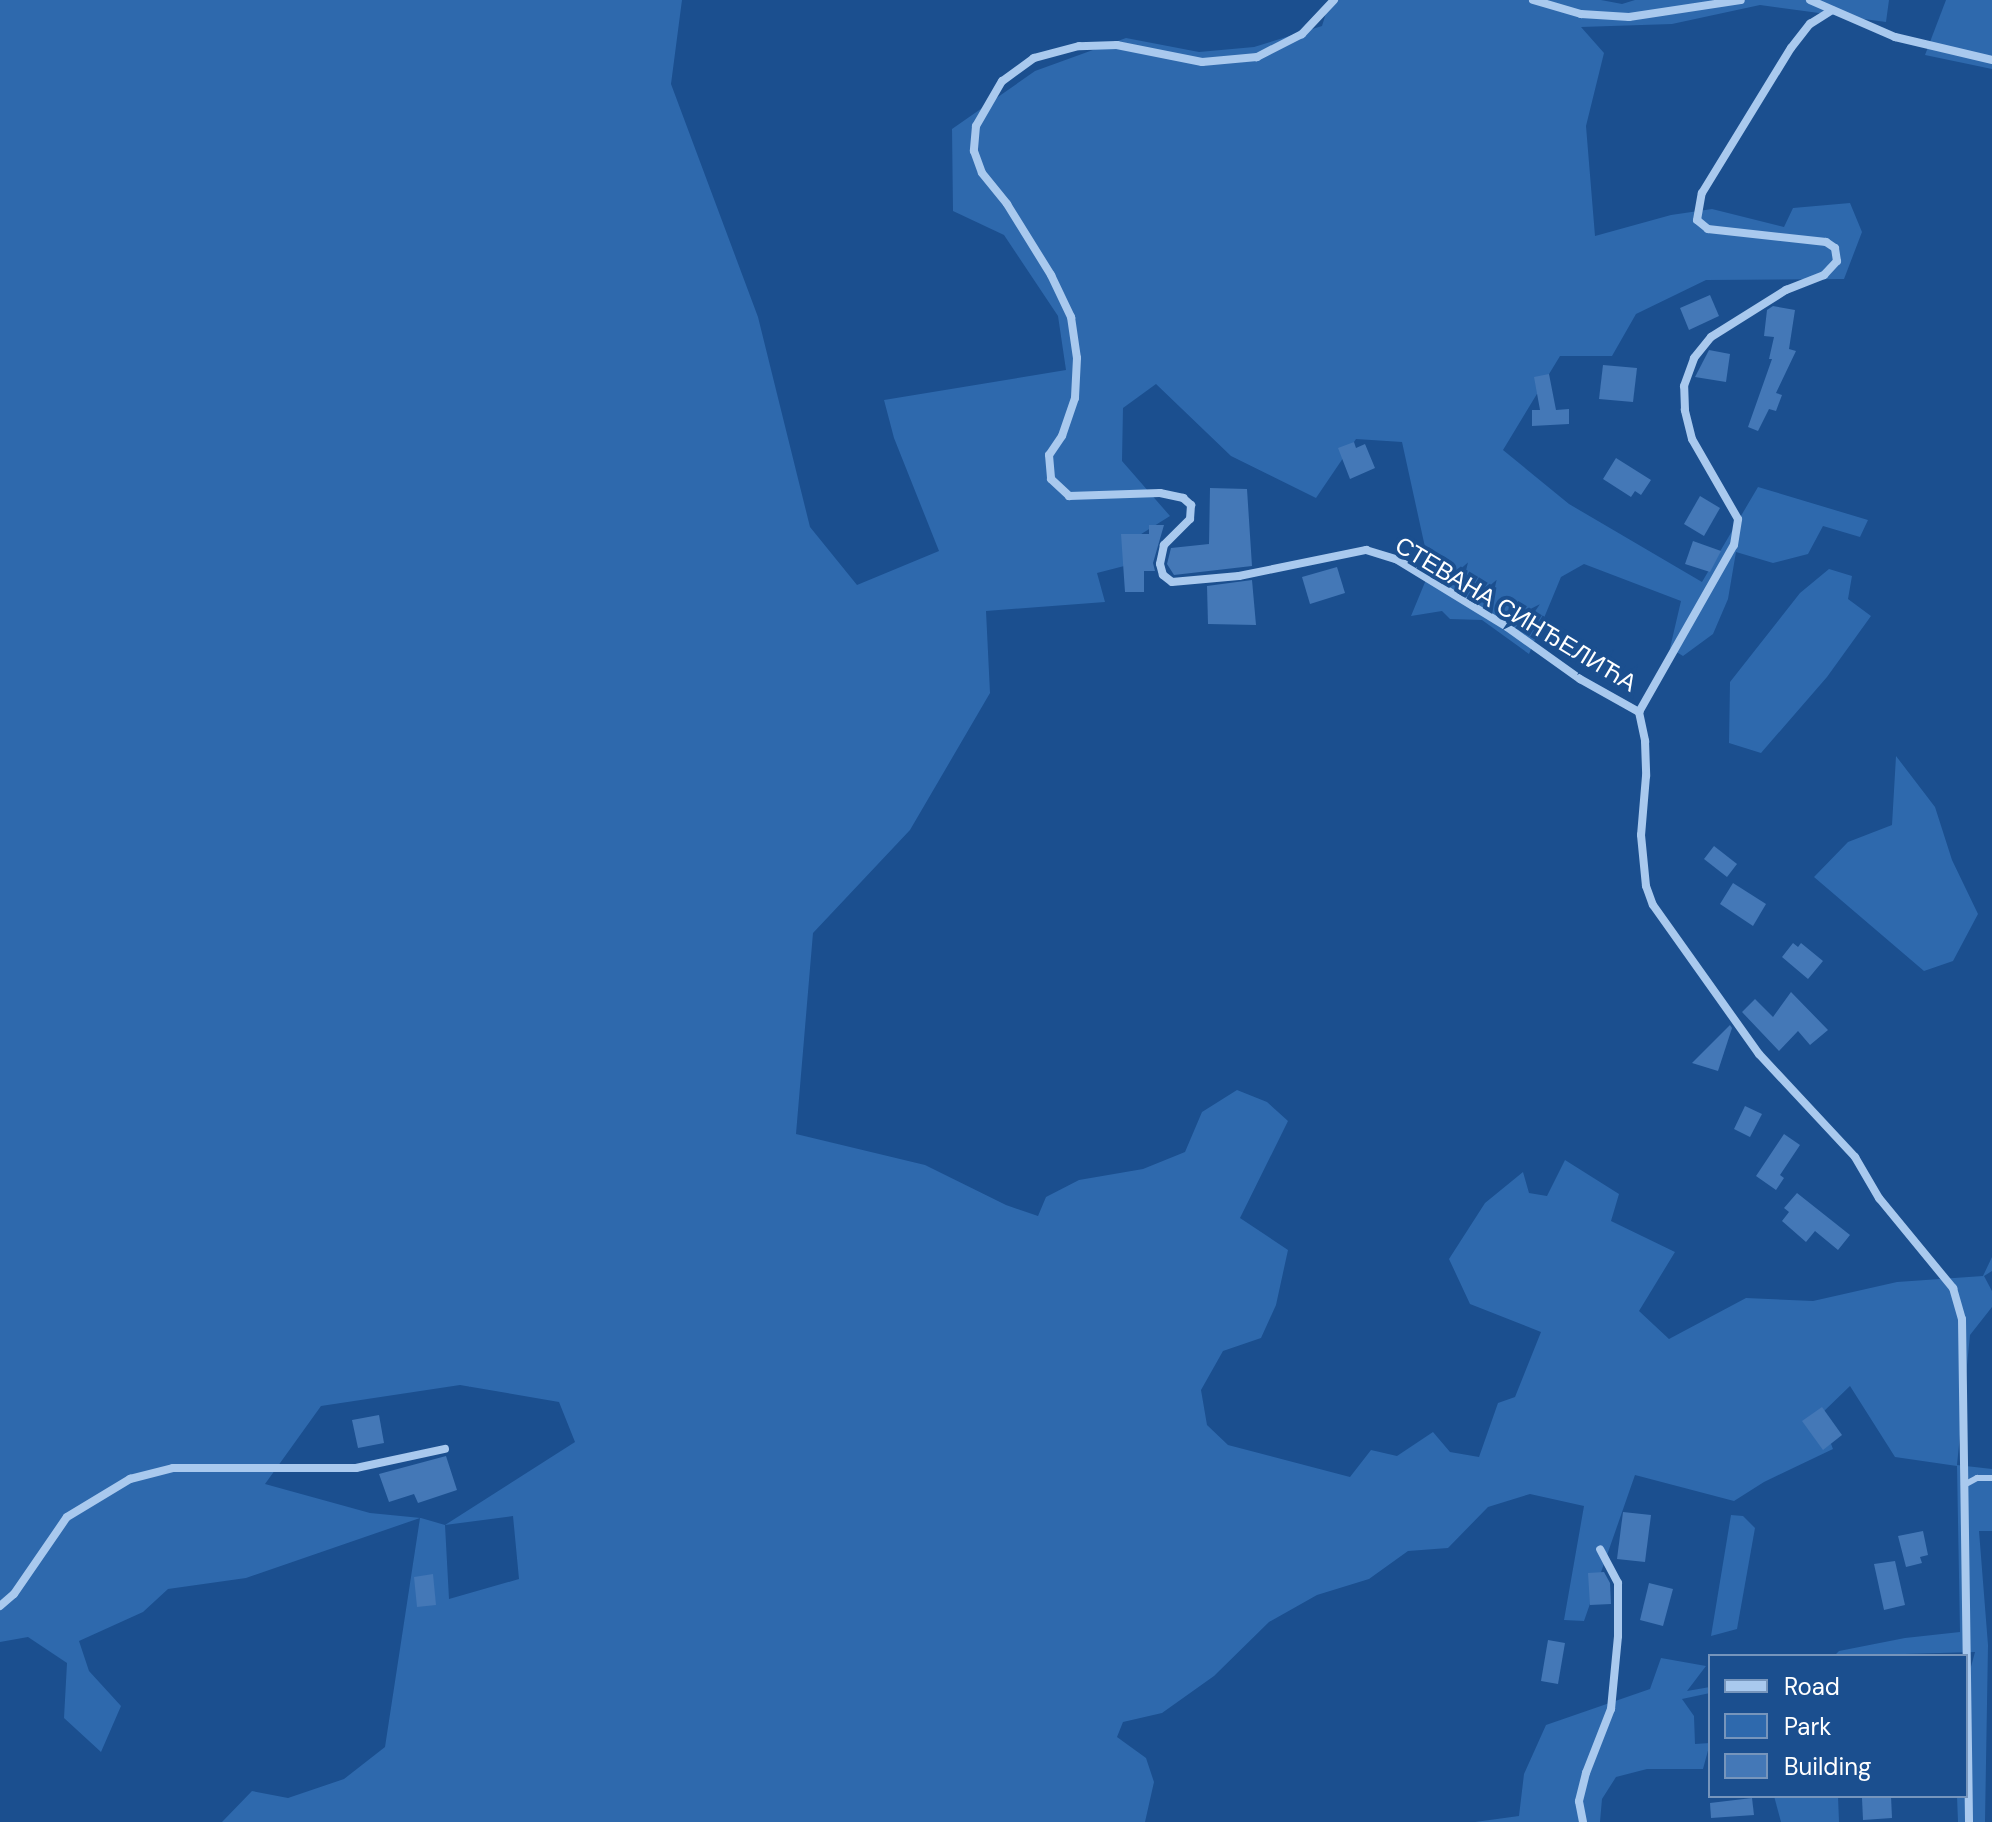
<!DOCTYPE html>
<meta charset="utf-8">
<style>
body{margin:0}
#map{position:relative;width:1992px;height:1822px;overflow:hidden;background:#1b4f8f;font-family:"DM Sans",sans-serif}
div>[style]{position:absolute}
[style*='--x']{left:calc(var(--x)*1px);top:calc(var(--y)*1px);width:calc(var(--w)*1px);rotate:calc(var(--a)*1deg)}
.green>*{inset:0;background:#2e69ad}
.building>*{inset:0;background:#4478b7}
.service>*{height:6px;margin:-3px;padding:0 3px;transform-origin:3px;border-radius:3px;background:#a9c9ee}
.minor>*{height:8px;margin:-4px;padding:0 4px;transform-origin:4px;border-radius:4px;background:#a9c9ee}
span{translate:-50% -50%;white-space:nowrap;text-align:center;line-height:1.15;-webkit-text-stroke:8px #1b4f8f;paint-order:stroke}
.street-label{font-size:24px;color:#fff}
.legend{position:absolute;left:1708px;top:1654px;width:260px;height:144px;box-sizing:border-box;background:#1b4f8f;border:2px solid #7695bc;margin:0;padding:10px 14px;list-style:none;font-size:24px;color:#fff}
.legend li{display:flex;align-items:center;gap:16px;height:40px}
.legend b{width:40px;border:2px solid #7695bc}
</style>
<div id="map">
<div class="green">
<div style="clip-path:polygon(evenodd,0 0,682px 0,671px 84px,758px 317px,810px 527px,857px 585px,939px 551px,894px 438px,884px 400px,1066px 370px,1058px 316px,1004px 235px,953px 211px,952px 129px,1035px 71px,1126px 38px,1199px 52px,1254px 47px,1322px 26px,1330px 0,1601px 0,1622px 4px,1635px 0,1889px 0,1886px 22px,1760px 5px,1672px 24px,1581px 27px,1604px 53px,1586px 126px,1595px 236px,1671px 215px,1712px 209px,1784px 227px,1793px 208px,1850px 203px,1862px 232px,1844px 279px,1706px 280px,1636px 314px,1612px 356px,1560px 356px,1503px 450px,1569px 504px,1702px 582px,1758px 487px,1868px 520px,1860px 537px,1823px 526px,1808px 554px,1773px 563px,1736px 552px,1728px 599px,1713px 634px,1683px 656px,1670px 648px,1681px 601px,1584px 564px,1561px 577px,1529px 654px,1482px 620px,1450px 619px,1442px 611px,1411px 616px,1430px 570px,1402px 442px,1356px 439px,1316px 498px,1231px 456px,1156px 384px,1123px 408px,1122px 461px,1170px 516px,1130px 541px,1132px 564px,1097px 573px,1105px 602px,986px 611px,990px 693px,910px 830px,813px 933px,796px 1134px,925px 1165px,1006px 1205px,1038px 1216px,1046px 1197px,1079px 1180px,1143px 1169px,1185px 1152px,1202px 1112px,1237px 1090px,1267px 1102px,1288px 1121px,1240px 1218px,1288px 1250px,1276px 1305px,1261px 1338px,1223px 1351px,1201px 1390px,1207px 1425px,1228px 1445px,1350px 1477px,1371px 1450px,1397px 1456px,1433px 1432px,1450px 1452px,1479px 1457px,1498px 1403px,1515px 1397px,1541px 1332px,1470px 1304px,1449px 1259px,1485px 1203px,1523px 1172px,1529px 1193px,1547px 1196px,1565px 1160px,1619px 1194px,1611px 1221px,1675px 1252px,1639px 1311px,1669px 1339px,1746px 1298px,1813px 1301px,1897px 1282px,1983px 1276px,1992px 1257px,1992px 1271px,1984px 1276px,1992px 1291px,1992px 1307px,1970px 1335px,1957px 1465px,1992px 1469px,1992px 1531px,1979px 1531px,1988px 1645px,1985px 1822px,1958px 1822px,1957px 1796px,1966px 1796px,1966px 1685px,1975px 1652px,1834px 1656px,1839px 1651px,1905px 1638px,1960px 1632px,1957px 1466px,1895px 1457px,1850px 1386px,1820px 1415px,1833px 1449px,1764px 1482px,1734px 1501px,1635px 1475px,1584px 1621px,1564px 1620px,1584px 1506px,1530px 1494px,1488px 1507px,1448px 1548px,1408px 1551px,1369px 1579px,1317px 1595px,1269px 1622px,1214px 1676px,1162px 1713px,1123px 1722px,1117px 1737px,1146px 1758px,1154px 1782px,1145px 1822px,222px 1822px,252px 1791px,288px 1798px,344px 1779px,385px 1747px,420px 1518px,246px 1578px,168px 1589px,143px 1612px,79px 1641px,89px 1671px,121px 1706px,101px 1752px,64px 1718px,67px 1663px,28px 1637px,0 1642px,0 0,460px 1385px,559px 1402px,575px 1442px,445px 1525px,421px 1518px,370px 1513px,265px 1484px,321px 1406px,460px 1385px,0 0,513px 1516px,519px 1579px,449px 1599px,445px 1525px,513px 1516px)"></div>
<div style="clip-path:polygon(1946px 0,1992px 0,1992px 69px,1925px 55px)"></div>
<div style="clip-path:polygon(1829px 569px,1852px 576px,1848px 599px,1871px 616px,1827px 677px,1761px 753px,1729px 743px,1730px 682px,1800px 593px)"></div>
<div style="clip-path:polygon(1896px 756px,1935px 807px,1952px 860px,1978px 914px,1953px 961px,1924px 971px,1814px 877px,1848px 842px,1892px 825px)"></div>
<div style="clip-path:polygon(1731px 1515px,1743px 1516px,1755px 1528px,1737px 1629px,1711px 1636px)"></div>
<div style="clip-path:polygon(1661px 1658px,1706px 1666px,1687px 1691px,1710px 1687px,1710px 1693px,1682px 1699px,1694px 1716px,1695px 1744px,1710px 1743px,1703px 1769px,1647px 1769px,1616px 1777px,1602px 1799px,1600px 1822px,1475px 1822px,1519px 1816px,1524px 1774px,1546px 1725px,1650px 1689px)"></div>
<div style="clip-path:polygon(1774px 1796px,1838px 1796px,1839px 1822px,1781px 1822px)"></div>
</div>
<div class="building">
<div style="clip-path:polygon(1710px 295px,1719px 316px,1689px 330px,1680px 308px)"></div>
<div style="clip-path:polygon(1773px 306px,1795px 310px,1789px 349px,1796px 351px,1776px 393px,1782px 395px,1776px 411px,1769px 409px,1758px 431px,1748px 427px,1772px 359px,1769px 359px,1774px 337px,1764px 336px,1767px 310px)"></div>
<div style="clip-path:polygon(1709px 350px,1730px 354px,1726px 382px,1695px 377px)"></div>
<div style="clip-path:polygon(1603px 365px,1637px 368px,1633px 402px,1599px 399px)"></div>
<div style="clip-path:polygon(1549px 374px,1556px 410px,1569px 409px,1569px 424px,1532px 426px,1532px 410px,1540px 410px,1534px 377px)"></div>
<div style="clip-path:polygon(1354px 442px,1356px 448px,1365px 444px,1375px 468px,1350px 479px,1338px 448px)"></div>
<div style="clip-path:polygon(1616px 458px,1651px 480px,1641px 495px,1635px 491px,1631px 497px,1603px 479px)"></div>
<div style="clip-path:polygon(1210px 488px,1247px 489px,1252px 566px,1174px 575px,1167px 564px,1171px 548px,1209px 544px)"></div>
<div style="clip-path:polygon(1700px 496px,1720px 508px,1704px 536px,1684px 524px)"></div>
<div style="clip-path:polygon(1149px 525px,1164px 525px,1153px 563px,1155px 571px,1144px 571px,1144px 592px,1125px 592px,1121px 534px,1149px 534px)"></div>
<div style="clip-path:polygon(1693px 541px,1721px 551px,1710px 572px,1685px 564px)"></div>
<div style="clip-path:polygon(1337px 567px,1345px 593px,1310px 604px,1302px 577px)"></div>
<div style="clip-path:polygon(1252px 580px,1256px 625px,1208px 624px,1207px 586px)"></div>
<div style="clip-path:polygon(1714px 846px,1737px 864px,1727px 877px,1704px 859px)"></div>
<div style="clip-path:polygon(1733px 883px,1766px 904px,1753px 926px,1720px 904px)"></div>
<div style="clip-path:polygon(1793px 943px,1798px 947px,1801px 943px,1823px 961px,1808px 979px,1782px 957px)"></div>
<div style="clip-path:polygon(1791px 992px,1828px 1030px,1810px 1045px,1798px 1031px,1779px 1051px,1742px 1012px,1755px 999px,1773px 1017px)"></div>
<div style="clip-path:polygon(1730px 1025px,1732px 1028px,1718px 1071px,1692px 1063px)"></div>
<div style="clip-path:polygon(1745px 1106px,1762px 1114px,1750px 1137px,1734px 1129px)"></div>
<div style="clip-path:polygon(1784px 1134px,1800px 1145px,1780px 1175px,1784px 1178px,1776px 1190px,1756px 1176px)"></div>
<div style="clip-path:polygon(1797px 1193px,1850px 1235px,1838px 1250px,1815px 1231px,1806px 1242px,1782px 1221px,1789px 1212px,1784px 1208px)"></div>
<div style="clip-path:polygon(1822px 1407px,1842px 1435px,1823px 1450px,1802px 1421px)"></div>
<div style="clip-path:polygon(379px 1415px,384px 1443px,358px 1448px,352px 1420px)"></div>
<div style="clip-path:polygon(446px 1456px,457px 1490px,418px 1503px,414px 1494px,389px 1502px,379px 1474px)"></div>
<div style="clip-path:polygon(1623px 1512px,1651px 1515px,1645px 1562px,1617px 1559px)"></div>
<div style="clip-path:polygon(1923px 1531px,1928px 1555px,1920px 1557px,1922px 1563px,1906px 1567px,1898px 1536px)"></div>
<div style="clip-path:polygon(1895px 1561px,1905px 1605px,1884px 1610px,1874px 1564px)"></div>
<div style="clip-path:polygon(1604px 1572px,1610px 1583px,1611px 1604px,1590px 1605px,1588px 1573px)"></div>
<div style="clip-path:polygon(433px 1574px,436px 1605px,417px 1607px,414px 1577px)"></div>
<div style="clip-path:polygon(1649px 1583px,1673px 1589px,1663px 1626px,1640px 1620px)"></div>
<div style="clip-path:polygon(1548px 1640px,1565px 1643px,1558px 1684px,1541px 1681px)"></div>
<div style="clip-path:polygon(1891px 1796px,1892px 1818px,1863px 1820px,1862px 1798px)"></div>
<div style="clip-path:polygon(1752px 1798px,1754px 1815px,1711px 1818px,1710px 1803px)"></div>
</div>
<div class="service">
<div style="--x:1964;--y:1485;--w:15;--a:-28"></div>
<div style="--x:1977;--y:1478;--w:15;--a:0"></div>
</div>
<div class="minor">
<div style="--x:1334;--y:0;--w:47;--a:133.3"></div>
<div style="--x:1302;--y:34;--w:51;--a:152.9"></div>
<div style="--x:1257;--y:57;--w:55;--a:174.8"></div>
<div style="--x:1202;--y:62;--w:87;--a:-168.7"></div>
<div style="--x:1117;--y:45;--w:38;--a:178"></div>
<div style="--x:1079;--y:46;--w:47;--a:165.1"></div>
<div style="--x:1034;--y:58;--w:39;--a:144"></div>
<div style="--x:1002;--y:81;--w:52;--a:120"></div>
<div style="--x:976;--y:126;--w:25;--a:95"></div>
<div style="--x:974;--y:151;--w:23;--a:70"></div>
<div style="--x:982;--y:173;--w:40;--a:51"></div>
<div style="--x:1007;--y:204;--w:84;--a:58.2"></div>
<div style="--x:1051;--y:275;--w:47;--a:64.5"></div>
<div style="--x:1071;--y:317;--w:41;--a:81.7"></div>
<div style="--x:1077;--y:358;--w:40;--a:92.9"></div>
<div style="--x:1075;--y:398;--w:40;--a:108.9"></div>
<div style="--x:1062;--y:436;--w:23;--a:124"></div>
<div style="--x:1049;--y:455;--w:24;--a:85"></div>
<div style="--x:1051;--y:479;--w:25;--a:43"></div>
<div style="--x:1069;--y:496;--w:91;--a:-1.9"></div>
<div style="--x:1160;--y:493;--w:24;--a:12"></div>
<div style="--x:1183;--y:498;--w:11;--a:41"></div>
<div style="--x:1191;--y:505;--w:14;--a:94"></div>
<div style="--x:1190;--y:519;--w:37;--a:135"></div>
<div style="--x:1164;--y:545;--w:19;--a:102"></div>
<div style="--x:1160;--y:564;--w:11;--a:75"></div>
<div style="--x:1163;--y:575;--w:11;--a:38"></div>
<div style="--x:1172;--y:582;--w:67;--a:-5.1"></div>
<div style="--x:1239;--y:576;--w:130;--a:-11.6"></div>
<div style="--x:1366;--y:550;--w:31;--a:17"></div>
<div style="--x:1396;--y:559;--w:130;--a:31.5"></div>
<div style="--x:1507;--y:627;--w:90;--a:35.5"></div>
<div style="--x:1580;--y:679;--w:68;--a:29.2"></div>
<div style="--x:1639;--y:712;--w:30;--a:78"></div>
<div style="--x:1645;--y:741;--w:35;--a:88"></div>
<div style="--x:1646;--y:776;--w:59;--a:94.8"></div>
<div style="--x:1641;--y:835;--w:51;--a:84.4"></div>
<div style="--x:1646;--y:886;--w:20;--a:70"></div>
<div style="--x:1653;--y:905;--w:183;--a:54.6"></div>
<div style="--x:1759;--y:1054;--w:141;--a:47"></div>
<div style="--x:1855;--y:1157;--w:48;--a:59.7"></div>
<div style="--x:1879;--y:1198;--w:117;--a:50.6"></div>
<div style="--x:1953;--y:1288;--w:32;--a:74"></div>
<div style="--x:1962;--y:1319;--w:503;--a:89.2"></div>
<div style="--x:1533;--y:0;--w:50;--a:16.3"></div>
<div style="--x:1581;--y:14;--w:48;--a:3.6"></div>
<div style="--x:1629;--y:17;--w:113;--a:-8.6"></div>
<div style="--x:1810;--y:0;--w:93;--a:23.5"></div>
<div style="--x:1895;--y:37;--w:100;--a:13.3"></div>
<div style="--x:1639;--y:712;--w:192;--a:-60.4"></div>
<div style="--x:1734;--y:545;--w:26;--a:-81"></div>
<div style="--x:1738;--y:519;--w:92;--a:-119.9"></div>
<div style="--x:1692;--y:439;--w:30;--a:-104"></div>
<div style="--x:1685;--y:410;--w:24;--a:-92"></div>
<div style="--x:1684;--y:386;--w:30;--a:-70"></div>
<div style="--x:1694;--y:358;--w:27;--a:-51"></div>
<div style="--x:1711;--y:337;--w:89;--a:-32.1"></div>
<div style="--x:1786;--y:290;--w:41;--a:-21.5"></div>
<div style="--x:1824;--y:275;--w:19;--a:-47"></div>
<div style="--x:1837;--y:261;--w:13;--a:-99"></div>
<div style="--x:1835;--y:248;--w:11;--a:-146"></div>
<div style="--x:1826;--y:242;--w:119;--a:-173.7"></div>
<div style="--x:1708;--y:229;--w:14;--a:-141"></div>
<div style="--x:1697;--y:220;--w:27;--a:-80"></div>
<div style="--x:1702;--y:193;--w:170;--a:-58.5"></div>
<div style="--x:1791;--y:48;--w:31;--a:-52"></div>
<div style="--x:1810;--y:24;--w:26;--a:-32"></div>
<div style="--x:0;--y:1606;--w:18;--a:-41"></div>
<div style="--x:14;--y:1594;--w:93;--a:-55.5"></div>
<div style="--x:67;--y:1517;--w:74;--a:-31.1"></div>
<div style="--x:130;--y:1479;--w:44;--a:-14.3"></div>
<div style="--x:173;--y:1468;--w:183;--a:0"></div>
<div style="--x:356;--y:1468;--w:91;--a:-12.1"></div>
<div style="--x:1583;--y:1822;--w:21;--a:-101"></div>
<div style="--x:1579;--y:1801;--w:29;--a:-76"></div>
<div style="--x:1586;--y:1773;--w:69;--a:-68.7"></div>
<div style="--x:1611;--y:1709;--w:73;--a:-84.5"></div>
<div style="--x:1618;--y:1636;--w:53;--a:-90"></div>
<div style="--x:1618;--y:1583;--w:38;--a:-118"></div>
</div>
<div class="street-label">
<span style="left:1516px;top:614px;rotate:31deg">СТЕВАНА СИНЂЕЛИЋА</span>
</div>
<ul class="legend">
<li><b style="height:10px;background:#a9c9ee"></b>Road</li>
<li><b style="height:22px;background:#2e69ad"></b>Park</li>
<li><b style="height:22px;background:#4478b7"></b>Building</li>
</ul>
</div>
